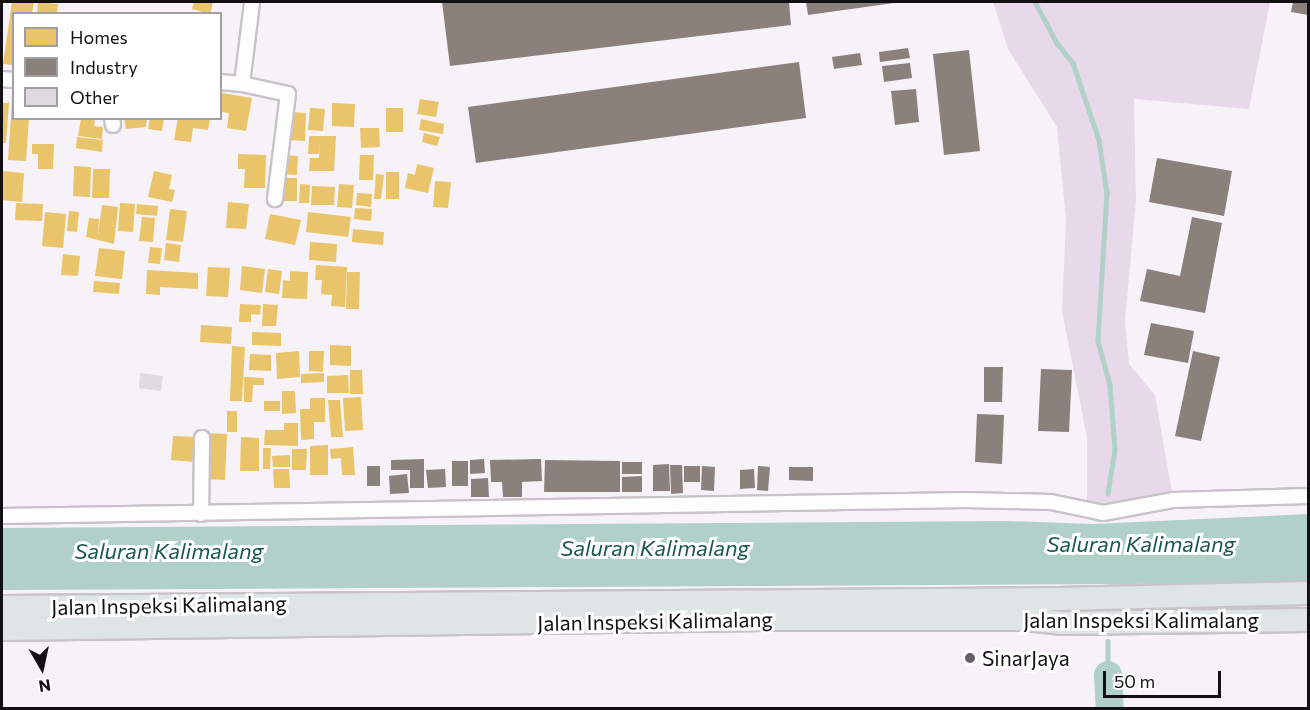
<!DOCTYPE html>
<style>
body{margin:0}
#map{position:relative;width:1310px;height:710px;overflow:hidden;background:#f7f2f8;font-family:Commissioner,sans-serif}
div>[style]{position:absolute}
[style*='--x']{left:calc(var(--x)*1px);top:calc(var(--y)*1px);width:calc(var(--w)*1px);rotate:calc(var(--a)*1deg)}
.green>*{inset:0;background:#e8d9ea}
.water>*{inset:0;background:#b0d0c8}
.homes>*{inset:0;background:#e9c46a}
.industry>*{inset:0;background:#8a817c}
.stream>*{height:4.5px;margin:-2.25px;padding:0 2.25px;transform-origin:2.25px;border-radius:2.25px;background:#b0d0c8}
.river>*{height:28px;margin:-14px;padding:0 14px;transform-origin:14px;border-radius:14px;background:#b0d0c8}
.building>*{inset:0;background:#dedadf}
.roads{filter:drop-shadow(2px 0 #c7c3c8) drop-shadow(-2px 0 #c7c3c8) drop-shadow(0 2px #c7c3c8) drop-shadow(0 -2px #c7c3c8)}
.street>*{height:14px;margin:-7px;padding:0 7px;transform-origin:7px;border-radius:7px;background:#fefdfe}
.primary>*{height:22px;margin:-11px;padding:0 11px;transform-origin:11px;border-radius:11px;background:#dee5e4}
.dots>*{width:16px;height:16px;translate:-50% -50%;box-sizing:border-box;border:3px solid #fff;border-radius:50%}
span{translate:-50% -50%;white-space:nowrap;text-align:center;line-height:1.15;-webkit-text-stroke:6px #fff;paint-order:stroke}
.street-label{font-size:21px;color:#131013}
.poi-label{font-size:21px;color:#131013}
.left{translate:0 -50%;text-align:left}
.water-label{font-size:22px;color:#19584b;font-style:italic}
.frame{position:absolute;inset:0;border:3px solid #131013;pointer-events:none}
.legend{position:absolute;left:12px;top:12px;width:210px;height:108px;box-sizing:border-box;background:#fff;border:2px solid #a19fa1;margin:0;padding:8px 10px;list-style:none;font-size:18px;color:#131013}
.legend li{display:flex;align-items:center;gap:12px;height:30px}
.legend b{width:30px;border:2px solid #a19fa1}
.north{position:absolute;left:12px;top:638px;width:60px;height:60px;-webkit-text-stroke:4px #fff;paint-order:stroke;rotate:171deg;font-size:16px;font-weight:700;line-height:24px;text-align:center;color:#131013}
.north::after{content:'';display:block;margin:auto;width:21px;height:27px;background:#131013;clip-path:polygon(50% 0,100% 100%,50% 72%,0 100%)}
.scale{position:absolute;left:1103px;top:671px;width:118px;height:27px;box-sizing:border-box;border:3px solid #131013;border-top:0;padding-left:8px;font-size:18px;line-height:21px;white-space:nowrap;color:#131013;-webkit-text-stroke:4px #fff;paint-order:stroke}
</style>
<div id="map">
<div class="green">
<div style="clip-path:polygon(993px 2px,1270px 2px,1249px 109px,1134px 99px,1136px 201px,1125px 321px,1129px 364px,1155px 395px,1173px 498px,1087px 509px,1087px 438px,1062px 311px,1066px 220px,1057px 127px,1008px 49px)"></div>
</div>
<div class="water">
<div style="clip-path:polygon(1308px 514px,1308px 583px,2px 590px,2px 528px,1006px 521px,1093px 524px)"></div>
</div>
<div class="homes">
<div style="clip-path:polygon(12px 2px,34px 2px,32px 14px,14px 14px,14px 65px,3px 64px)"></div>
<div style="clip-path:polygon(38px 2px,58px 4px,57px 14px,37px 14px)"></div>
<div style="clip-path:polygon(194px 2px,213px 2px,210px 14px,192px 9px)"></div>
<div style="clip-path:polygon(222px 93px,252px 98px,246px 131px,227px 128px,229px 113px,220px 112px)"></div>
<div style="clip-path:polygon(420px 99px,439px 102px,436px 117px,417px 114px)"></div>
<div style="clip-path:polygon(12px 100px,14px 118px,29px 118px,26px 161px,8px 160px)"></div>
<div style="clip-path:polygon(2px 103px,9px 103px,6px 143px,2px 143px)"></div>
<div style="clip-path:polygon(332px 103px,355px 104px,354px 127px,332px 126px)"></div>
<div style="clip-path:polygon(310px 108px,325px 109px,323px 131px,308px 130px)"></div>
<div style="clip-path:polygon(386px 108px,403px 108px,403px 132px,386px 132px)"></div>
<div style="clip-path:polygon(290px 112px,306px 113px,305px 141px,289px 140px)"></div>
<div style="clip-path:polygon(81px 118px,95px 118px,94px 126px,103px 127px,102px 139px,78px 136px)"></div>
<div style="clip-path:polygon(124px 118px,147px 118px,146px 127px,126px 129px)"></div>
<div style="clip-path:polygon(150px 118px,164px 118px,162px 131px,148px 129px)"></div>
<div style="clip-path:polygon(178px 118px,210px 119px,208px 130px,193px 128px,191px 142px,174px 140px)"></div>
<div style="clip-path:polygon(421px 119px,444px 124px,443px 134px,419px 130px)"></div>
<div style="clip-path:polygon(360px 128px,379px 128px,380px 147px,361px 148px)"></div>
<div style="clip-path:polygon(424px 133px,440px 137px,437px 146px,422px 142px)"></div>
<div style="clip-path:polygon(309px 136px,336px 136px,334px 171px,309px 171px,310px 158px,319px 158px,320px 143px,319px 154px,308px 154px)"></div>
<div style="clip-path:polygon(77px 137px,103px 140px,102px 152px,76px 148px)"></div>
<div style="clip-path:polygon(32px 144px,54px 144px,53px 169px,38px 169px,38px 154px,32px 154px)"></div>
<div style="clip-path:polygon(238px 154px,266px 155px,265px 188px,244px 188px,245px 169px,238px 169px)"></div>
<div style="clip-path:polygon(282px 155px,298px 156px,297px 175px,281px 174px)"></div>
<div style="clip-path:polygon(360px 155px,374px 155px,373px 180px,359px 180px)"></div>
<div style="clip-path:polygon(417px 164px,434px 168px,428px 193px,405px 188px,408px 173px,415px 175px)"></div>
<div style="clip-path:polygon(74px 166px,91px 167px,90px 197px,73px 196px)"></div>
<div style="clip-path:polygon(93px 169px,110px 169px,109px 198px,92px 198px)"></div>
<div style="clip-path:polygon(2px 171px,24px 173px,22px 202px,2px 200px)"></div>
<div style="clip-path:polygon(154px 171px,172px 175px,169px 189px,175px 190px,172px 202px,148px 197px)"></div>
<div style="clip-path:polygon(386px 172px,399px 172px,399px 199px,386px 199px)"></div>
<div style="clip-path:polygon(376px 174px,384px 175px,381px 199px,374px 199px)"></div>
<div style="clip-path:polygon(280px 178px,297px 178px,297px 201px,280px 201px)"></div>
<div style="clip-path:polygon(435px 181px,451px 182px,448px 208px,433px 207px)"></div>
<div style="clip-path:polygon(300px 184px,310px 185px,309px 203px,299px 203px)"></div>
<div style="clip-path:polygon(339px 184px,354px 185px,352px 208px,337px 207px)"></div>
<div style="clip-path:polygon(312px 186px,335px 187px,334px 205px,311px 205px)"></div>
<div style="clip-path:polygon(357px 193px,372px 194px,371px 207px,356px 205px)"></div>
<div style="clip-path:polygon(228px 202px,249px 204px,246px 229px,226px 228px)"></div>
<div style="clip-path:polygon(16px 203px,43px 204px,42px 221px,15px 220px)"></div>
<div style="clip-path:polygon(120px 203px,135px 204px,133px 232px,118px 231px)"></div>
<div style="clip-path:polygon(137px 204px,158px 206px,157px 216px,136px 214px)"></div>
<div style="clip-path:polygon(102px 205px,118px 207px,114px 244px,86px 237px,89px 218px,99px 219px,98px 235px)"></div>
<div style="clip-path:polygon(355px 208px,372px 209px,371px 221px,354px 219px)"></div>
<div style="clip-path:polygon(170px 209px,187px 211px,183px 242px,166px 240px)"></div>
<div style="clip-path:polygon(69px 211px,79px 212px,77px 232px,67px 231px)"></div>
<div style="clip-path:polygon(45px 212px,66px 214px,63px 248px,42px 246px)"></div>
<div style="clip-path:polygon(308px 212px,351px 217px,348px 237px,306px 232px)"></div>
<div style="clip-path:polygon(270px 214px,301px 220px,295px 245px,265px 239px)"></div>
<div style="clip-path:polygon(142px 217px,155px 218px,153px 242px,139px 241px)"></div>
<div style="clip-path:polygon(353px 229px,384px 232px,383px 245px,352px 242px)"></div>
<div style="clip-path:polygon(310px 242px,337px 244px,336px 262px,309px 260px)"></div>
<div style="clip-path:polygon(166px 243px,181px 245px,179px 262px,164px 260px)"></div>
<div style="clip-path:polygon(150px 247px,162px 248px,160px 264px,148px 263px)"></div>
<div style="clip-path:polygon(99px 248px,125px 251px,122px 279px,95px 276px)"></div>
<div style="clip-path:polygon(63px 254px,80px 256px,78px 276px,61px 275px)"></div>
<div style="clip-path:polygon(316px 265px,347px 267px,345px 307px,331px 306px,332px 295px,321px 294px,322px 280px,315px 280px)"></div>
<div style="clip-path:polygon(242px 266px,265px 269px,262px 293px,240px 290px)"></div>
<div style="clip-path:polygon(208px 267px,230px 268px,228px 297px,206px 296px)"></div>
<div style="clip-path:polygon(268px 269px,282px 271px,279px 294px,265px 292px)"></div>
<div style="clip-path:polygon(147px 270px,198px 273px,198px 289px,160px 287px,160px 295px,146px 294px)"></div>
<div style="clip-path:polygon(290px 271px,308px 272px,307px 299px,282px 298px,283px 280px,290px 281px)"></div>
<div style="clip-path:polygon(347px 272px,360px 272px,359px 309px,346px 309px)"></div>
<div style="clip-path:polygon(94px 281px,120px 283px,119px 294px,93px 292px)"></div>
<div style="clip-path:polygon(240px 304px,261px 305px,260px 315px,251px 314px,251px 322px,239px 322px)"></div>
<div style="clip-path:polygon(263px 304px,278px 305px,276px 326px,262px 326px)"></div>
<div style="clip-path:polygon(201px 325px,232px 327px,231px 344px,200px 342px)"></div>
<div style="clip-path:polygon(252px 332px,281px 333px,281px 346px,252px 345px)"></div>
<div style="clip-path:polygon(330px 345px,351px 346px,351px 366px,330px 365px)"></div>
<div style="clip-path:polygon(232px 346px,245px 347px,242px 401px,230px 401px)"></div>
<div style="clip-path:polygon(299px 351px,300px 377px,277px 379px,276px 353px)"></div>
<div style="clip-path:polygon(309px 351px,324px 351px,323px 372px,309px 371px)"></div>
<div style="clip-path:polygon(250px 354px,271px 355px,271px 371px,249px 370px)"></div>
<div style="clip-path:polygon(350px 370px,362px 370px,363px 394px,350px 394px)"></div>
<div style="clip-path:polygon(324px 373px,324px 382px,301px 383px,301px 374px)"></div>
<div style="clip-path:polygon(348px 375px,349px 393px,327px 393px,327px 376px)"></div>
<div style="clip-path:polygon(244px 377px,264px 378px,264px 385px,253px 385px,252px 402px,244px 402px)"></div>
<div style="clip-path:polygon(282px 391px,295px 391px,296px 413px,282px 414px)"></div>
<div style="clip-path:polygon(361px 397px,363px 430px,345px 431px,343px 398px)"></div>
<div style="clip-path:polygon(310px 398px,325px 398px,325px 422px,314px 422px,314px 439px,301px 440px,300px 409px,310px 409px)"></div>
<div style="clip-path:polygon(328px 400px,340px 400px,343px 437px,331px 437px)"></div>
<div style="clip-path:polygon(264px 401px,280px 401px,280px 411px,264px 411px)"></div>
<div style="clip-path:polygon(227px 411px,237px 411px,237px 432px,227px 432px)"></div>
<div style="clip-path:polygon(284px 423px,298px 423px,298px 446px,264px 445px,265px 430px,284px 430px)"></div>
<div style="clip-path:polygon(205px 433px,227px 434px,225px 480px,203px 479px)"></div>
<div style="clip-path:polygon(173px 436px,197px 437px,195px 462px,171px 460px)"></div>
<div style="clip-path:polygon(241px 437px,259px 438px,259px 471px,240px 471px)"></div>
<div style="clip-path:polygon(328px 445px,328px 475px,310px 475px,310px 446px)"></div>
<div style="clip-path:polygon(353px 447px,355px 475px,342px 475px,341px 458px,331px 459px,330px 449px)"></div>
<div style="clip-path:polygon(263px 448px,271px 448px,270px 469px,263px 469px)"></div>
<div style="clip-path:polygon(292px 449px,307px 449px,306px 470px,292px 470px)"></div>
<div style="clip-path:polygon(290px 455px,290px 467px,273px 467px,272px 456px)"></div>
<div style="clip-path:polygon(273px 469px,289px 469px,290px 488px,274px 488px)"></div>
</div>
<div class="industry">
<div style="clip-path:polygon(442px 2px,789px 2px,791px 25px,450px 66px)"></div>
<div style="clip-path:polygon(806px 2px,894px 2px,894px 3px,808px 15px)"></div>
<div style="clip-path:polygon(1293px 2px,1308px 2px,1308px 15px,1291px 12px)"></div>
<div style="clip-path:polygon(908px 48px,910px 58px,880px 62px,879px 52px)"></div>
<div style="clip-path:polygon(969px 50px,980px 151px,944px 155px,933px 54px)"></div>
<div style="clip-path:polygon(860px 53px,862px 65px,834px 69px,832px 57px)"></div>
<div style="clip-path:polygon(799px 62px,806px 118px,476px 163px,468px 107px)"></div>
<div style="clip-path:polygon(910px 63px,912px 78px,884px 82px,882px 66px)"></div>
<div style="clip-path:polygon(916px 89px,919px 122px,895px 125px,891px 91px)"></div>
<div style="clip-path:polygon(1157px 158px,1232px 171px,1224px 216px,1149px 202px)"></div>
<div style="clip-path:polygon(1192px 217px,1222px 223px,1205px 313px,1140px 301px,1147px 269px,1180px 276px)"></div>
<div style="clip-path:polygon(1151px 323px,1194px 331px,1188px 363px,1144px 355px)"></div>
<div style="clip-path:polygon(1193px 351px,1220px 357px,1201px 441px,1175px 436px)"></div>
<div style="clip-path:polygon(984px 367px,1003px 367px,1002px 402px,984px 402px)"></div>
<div style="clip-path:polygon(1041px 369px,1072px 370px,1069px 432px,1038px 431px)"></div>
<div style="clip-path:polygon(977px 414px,1004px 415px,1002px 464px,975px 462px)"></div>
<div style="clip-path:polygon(424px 459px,424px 488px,410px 488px,410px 470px,391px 470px,391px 460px)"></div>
<div style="clip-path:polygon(484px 459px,485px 473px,470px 474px,470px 460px)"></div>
<div style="clip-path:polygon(541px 459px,542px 481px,522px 482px,522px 497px,503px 497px,502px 482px,491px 482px,490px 460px)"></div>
<div style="clip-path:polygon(545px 460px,620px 461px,620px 492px,544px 492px)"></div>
<div style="clip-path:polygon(452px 461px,468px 461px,468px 486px,452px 486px)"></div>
<div style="clip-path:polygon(622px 462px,642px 462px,642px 474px,622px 474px)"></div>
<div style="clip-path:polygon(669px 464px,670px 491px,653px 491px,653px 465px)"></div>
<div style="clip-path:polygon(670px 465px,682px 465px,683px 493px,671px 494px)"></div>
<div style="clip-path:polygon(367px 466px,380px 466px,380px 486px,367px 486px)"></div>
<div style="clip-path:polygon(684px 466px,700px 466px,700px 482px,684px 482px)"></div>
<div style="clip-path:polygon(702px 466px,715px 467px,714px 491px,701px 490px)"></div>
<div style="clip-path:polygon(758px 466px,770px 467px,768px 491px,757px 490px)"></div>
<div style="clip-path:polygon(789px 467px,813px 467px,813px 481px,789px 480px)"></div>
<div style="clip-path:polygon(445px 469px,446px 487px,428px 488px,426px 470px)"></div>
<div style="clip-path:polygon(754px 469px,755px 488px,740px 489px,740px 470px)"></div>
<div style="clip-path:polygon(407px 474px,409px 493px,390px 494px,389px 476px)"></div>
<div style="clip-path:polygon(642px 476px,642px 492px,622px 492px,622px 477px)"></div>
<div style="clip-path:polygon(488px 478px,489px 497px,471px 497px,471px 479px)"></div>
</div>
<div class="stream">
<div style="--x:1035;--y:2;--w:47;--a:61.8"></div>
<div style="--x:1057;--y:43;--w:26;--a:51"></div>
<div style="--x:1073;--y:63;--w:81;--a:71.3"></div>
<div style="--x:1099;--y:140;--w:54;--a:81.4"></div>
<div style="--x:1107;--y:193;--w:148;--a:93.5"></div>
<div style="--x:1098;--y:341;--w:46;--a:74.7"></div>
<div style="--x:1110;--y:385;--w:65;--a:85.6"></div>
<div style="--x:1115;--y:450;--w:44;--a:99.2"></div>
<div style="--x:1108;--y:641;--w:34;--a:90"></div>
</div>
<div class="river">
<div style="--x:1108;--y:675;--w:33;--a:87"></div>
</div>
<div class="building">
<div style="clip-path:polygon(140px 373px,163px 376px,161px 391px,139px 388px)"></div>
</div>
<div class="roads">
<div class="street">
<div style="--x:2;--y:79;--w:12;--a:5"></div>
<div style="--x:220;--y:82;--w:22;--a:5"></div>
<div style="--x:242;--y:84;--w:83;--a:-83"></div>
<div style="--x:242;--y:84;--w:47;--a:12.3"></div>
<div style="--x:288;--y:94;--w:106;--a:97.1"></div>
<div style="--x:112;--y:118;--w:7;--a:82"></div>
<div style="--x:201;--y:514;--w:76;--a:-89.2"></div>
<div style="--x:2;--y:516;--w:963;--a:-0.95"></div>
<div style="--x:965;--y:500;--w:86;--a:1.3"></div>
<div style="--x:1051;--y:502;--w:53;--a:11.9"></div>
<div style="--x:1103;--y:513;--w:71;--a:-10.5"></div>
<div style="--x:1173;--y:500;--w:135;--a:-1.7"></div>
</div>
<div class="primary">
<div style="--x:2;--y:607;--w:1057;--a:-0.43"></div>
<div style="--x:1059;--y:599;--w:249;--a:-1.4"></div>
<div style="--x:2;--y:629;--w:763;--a:-0.75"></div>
<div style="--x:765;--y:619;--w:260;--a:0"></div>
<div style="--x:1025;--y:619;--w:36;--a:6"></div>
<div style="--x:1061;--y:623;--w:247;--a:-0.7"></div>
</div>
</div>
<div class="dots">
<div style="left:970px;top:658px;background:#635f63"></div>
</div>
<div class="street-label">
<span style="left:169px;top:605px;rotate:-1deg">Jalan Inspeksi Kalimalang</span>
<span style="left:1141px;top:620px">Jalan Inspeksi Kalimalang</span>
<span style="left:655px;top:621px;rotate:-1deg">Jalan Inspeksi Kalimalang</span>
</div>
<div class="poi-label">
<span class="left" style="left:982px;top:658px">SinarJaya</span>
</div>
<div class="water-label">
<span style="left:1141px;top:544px">Saluran Kalimalang</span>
<span style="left:655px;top:548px">Saluran Kalimalang</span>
<span style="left:169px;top:551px">Saluran Kalimalang</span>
</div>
<div class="frame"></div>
<ul class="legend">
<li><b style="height:16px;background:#e9c46a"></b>Homes</li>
<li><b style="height:16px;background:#8a817c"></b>Industry</li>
<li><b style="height:16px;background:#dedadf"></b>Other</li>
</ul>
<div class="north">N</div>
<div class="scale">50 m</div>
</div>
